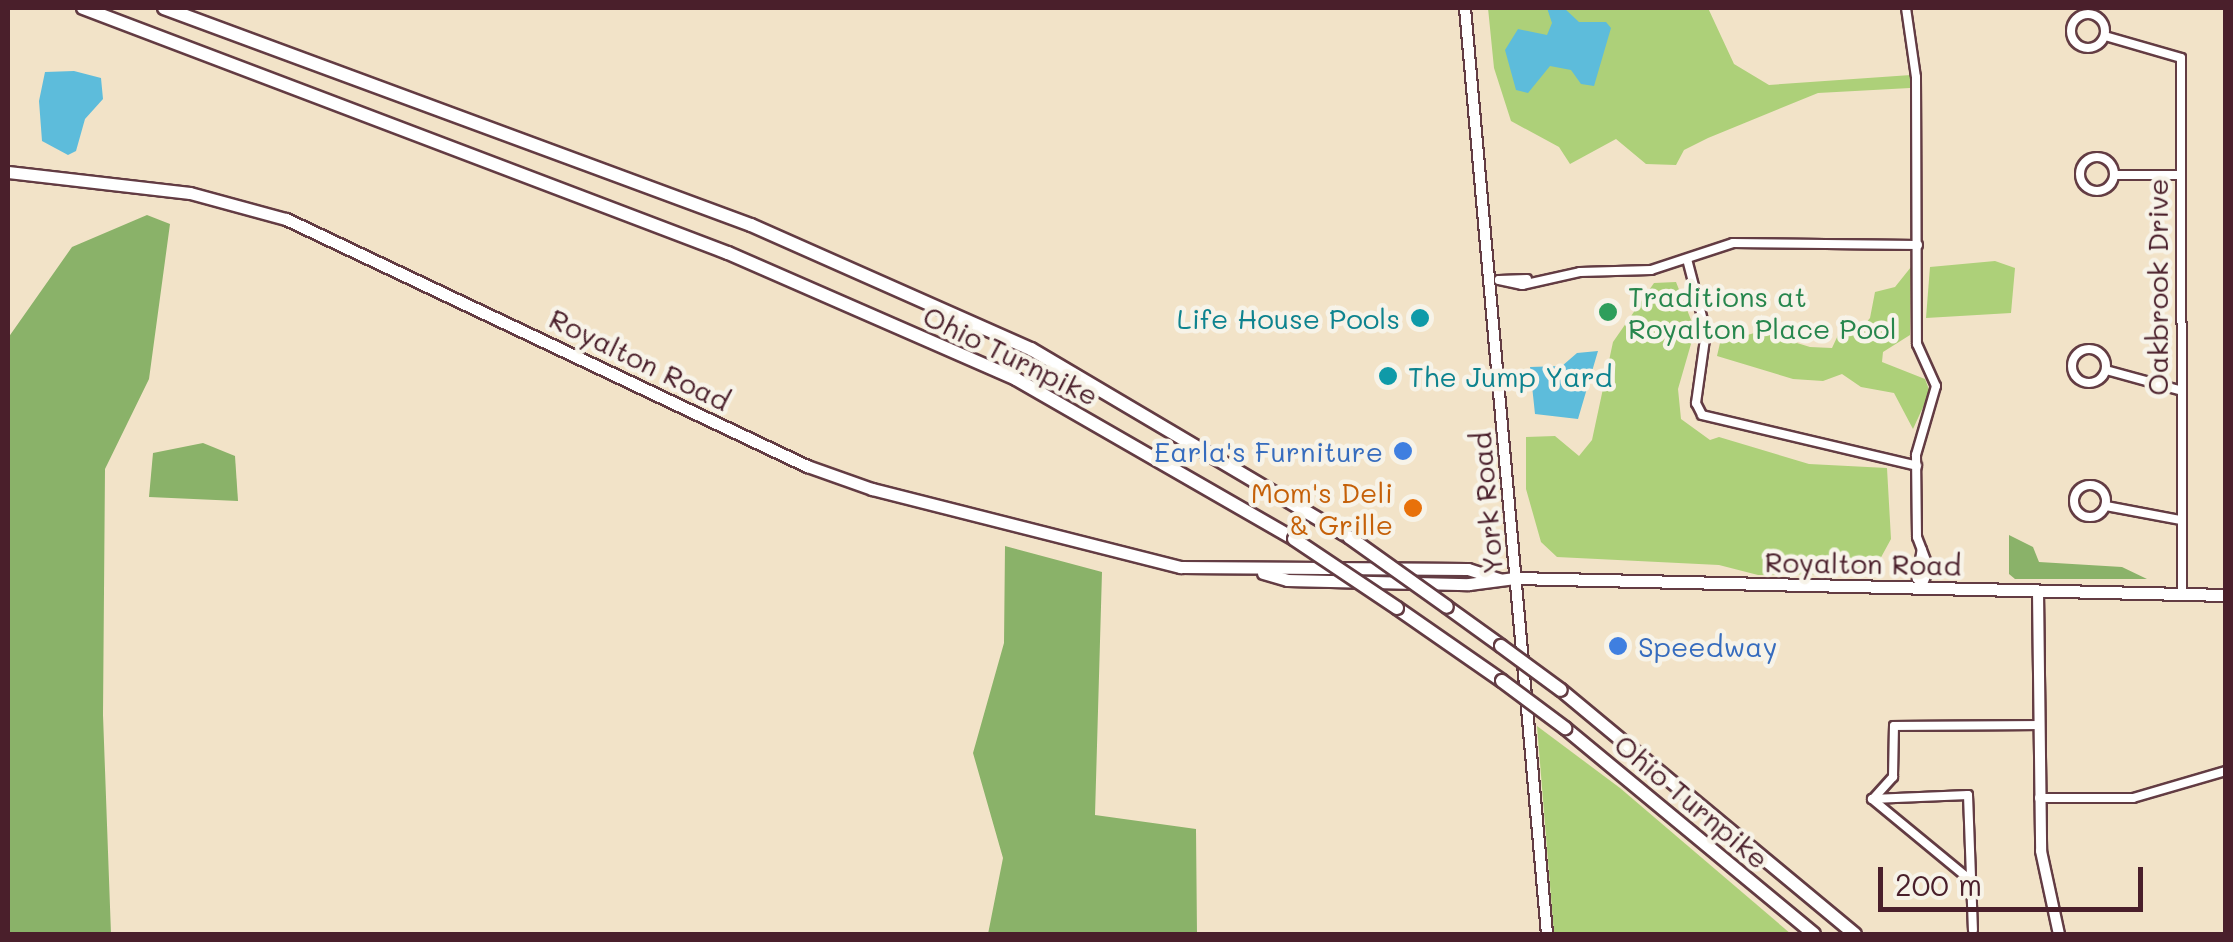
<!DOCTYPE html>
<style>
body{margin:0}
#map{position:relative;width:2233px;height:942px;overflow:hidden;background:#f2e3c8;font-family:Mali,sans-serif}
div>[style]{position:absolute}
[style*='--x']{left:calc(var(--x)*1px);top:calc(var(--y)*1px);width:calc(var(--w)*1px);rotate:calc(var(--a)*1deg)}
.green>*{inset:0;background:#add079}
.forest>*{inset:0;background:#8ab269}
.water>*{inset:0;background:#5dbcdb}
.roads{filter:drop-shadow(2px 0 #633c43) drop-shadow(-2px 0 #633c43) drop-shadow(0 2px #633c43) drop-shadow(0 -2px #633c43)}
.street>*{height:8px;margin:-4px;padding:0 4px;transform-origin:4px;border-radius:4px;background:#fff}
.street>.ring{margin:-4px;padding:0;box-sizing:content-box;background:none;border:8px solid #fff;border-radius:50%}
.secondary>*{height:10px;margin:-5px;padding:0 5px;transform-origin:5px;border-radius:5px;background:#fff}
.primary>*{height:11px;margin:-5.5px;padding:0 5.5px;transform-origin:5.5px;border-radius:5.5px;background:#fff}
.highway>*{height:12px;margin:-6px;padding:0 6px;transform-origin:6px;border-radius:6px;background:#fff}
.bridges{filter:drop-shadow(2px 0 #633c43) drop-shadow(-2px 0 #633c43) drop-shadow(0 2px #633c43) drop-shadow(0 -2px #633c43)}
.highway-bridge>*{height:12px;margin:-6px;padding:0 6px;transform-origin:6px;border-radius:6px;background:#fff}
.dots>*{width:28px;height:28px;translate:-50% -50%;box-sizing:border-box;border:5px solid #f7f3e8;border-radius:50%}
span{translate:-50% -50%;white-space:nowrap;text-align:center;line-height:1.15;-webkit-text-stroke:9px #f7f3e8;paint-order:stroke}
.street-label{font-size:28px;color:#4a1f2b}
.leisure-label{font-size:28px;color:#27864d}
.left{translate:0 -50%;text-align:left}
.culture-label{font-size:28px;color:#0d838f}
.right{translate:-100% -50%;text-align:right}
.shop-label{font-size:28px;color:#366cbe}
.food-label{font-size:28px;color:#c56008}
.frame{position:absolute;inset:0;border:10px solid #4a1f2b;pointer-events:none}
.scale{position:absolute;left:1878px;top:867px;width:265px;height:45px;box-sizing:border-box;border:5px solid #4a1f2b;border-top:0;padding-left:12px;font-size:30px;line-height:35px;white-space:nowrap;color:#4a1f2b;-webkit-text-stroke:8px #f7f3e8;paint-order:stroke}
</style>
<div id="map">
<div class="green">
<div style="clip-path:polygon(1488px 8px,1708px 8px,1734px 64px,1769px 85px,1911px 75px,1910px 88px,1818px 93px,1708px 138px,1684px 150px,1676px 165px,1646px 164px,1616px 139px,1570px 164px,1559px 147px,1511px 121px,1494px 68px)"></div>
<div style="clip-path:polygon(1995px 261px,2015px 268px,2011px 313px,1926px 318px,1930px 267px)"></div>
<div style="clip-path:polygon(1911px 267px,1910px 335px,1883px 352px,1882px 362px,1925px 379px,1930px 392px,1913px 429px,1894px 393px,1861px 387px,1842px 374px,1823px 381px,1793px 379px,1717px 356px,1720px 343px,1768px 329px,1801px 334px,1797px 343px,1810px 347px,1832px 348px,1839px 333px,1860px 330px,1870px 318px,1875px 292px,1895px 287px)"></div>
<div style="clip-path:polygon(1676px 282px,1695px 330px,1678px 389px,1681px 419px,1710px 440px,1719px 437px,1809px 464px,1887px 468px,1891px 539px,1872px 574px,1758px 575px,1719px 565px,1557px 557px,1541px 542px,1526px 489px,1526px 437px,1555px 436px,1579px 456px,1592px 440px,1613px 342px,1654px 283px)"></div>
<div style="clip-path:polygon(1537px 726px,1620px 788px,1791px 934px,1554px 934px)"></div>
</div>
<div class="forest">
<div style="clip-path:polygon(147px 215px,170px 224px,149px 379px,105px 469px,103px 715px,111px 934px,8px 934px,8px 338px,72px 247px)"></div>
<div style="clip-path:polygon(203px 443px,235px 456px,238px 501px,149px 497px,153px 453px)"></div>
<div style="clip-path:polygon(2009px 535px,2033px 547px,2039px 562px,2122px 567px,2147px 579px,2015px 579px,2009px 574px)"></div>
<div style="clip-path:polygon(1005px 546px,1102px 572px,1095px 815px,1196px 829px,1197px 934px,988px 934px,1003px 858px,973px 753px,1004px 643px)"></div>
</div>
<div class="water">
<div style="clip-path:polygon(1547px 8px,1564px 8px,1579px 22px,1606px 22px,1611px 28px,1594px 86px,1581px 84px,1571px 70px,1550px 66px,1528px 93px,1516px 90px,1505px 50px,1518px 29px,1547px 35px,1552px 23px)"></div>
<div style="clip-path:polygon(74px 71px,101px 78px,103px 99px,85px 119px,76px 151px,68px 155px,42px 141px,39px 101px,45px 72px)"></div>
<div style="clip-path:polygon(1598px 351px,1578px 419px,1535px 414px,1530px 367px,1562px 366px,1577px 353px)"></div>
</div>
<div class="roads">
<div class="street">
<div style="--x:1906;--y:8;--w:70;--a:81.8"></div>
<div style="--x:1916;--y:77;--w:267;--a:89.8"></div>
<div style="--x:1917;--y:344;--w:46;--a:65.7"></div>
<div style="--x:1936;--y:386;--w:72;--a:106.2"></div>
<div style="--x:1916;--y:455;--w:82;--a:89.3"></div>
<div style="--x:1917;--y:537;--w:34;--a:69"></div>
<div style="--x:1929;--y:569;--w:16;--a:112"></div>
<div style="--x:1923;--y:584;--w:8;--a:-140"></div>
<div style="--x:1917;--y:579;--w:30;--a:-81"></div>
<div class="ring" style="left:2071px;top:14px;width:26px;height:26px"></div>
<div style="--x:2105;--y:36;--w:79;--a:16.1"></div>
<div style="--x:2181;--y:58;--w:536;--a:89.89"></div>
<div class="ring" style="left:2080px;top:157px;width:26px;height:26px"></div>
<div style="--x:2114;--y:175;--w:66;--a:0"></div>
<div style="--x:1687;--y:259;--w:75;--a:75.4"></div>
<div style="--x:1706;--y:332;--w:72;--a:98"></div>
<div style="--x:1696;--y:403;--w:13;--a:63"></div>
<div style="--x:1702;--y:415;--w:221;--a:13.3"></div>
<div style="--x:1527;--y:279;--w:28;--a:178"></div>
<div style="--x:1499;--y:280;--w:24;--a:12"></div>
<div style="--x:1522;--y:285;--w:59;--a:-12.6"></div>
<div style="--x:1580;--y:272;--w:71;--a:-1.6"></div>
<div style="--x:1651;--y:270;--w:86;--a:-18.2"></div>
<div style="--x:1733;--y:243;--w:185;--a:0.6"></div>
<div class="ring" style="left:2072px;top:349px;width:26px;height:26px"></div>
<div style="--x:2106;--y:370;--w:76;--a:15.3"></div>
<div class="ring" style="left:2074px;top:485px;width:24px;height:24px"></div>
<div style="--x:2106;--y:506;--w:75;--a:10.7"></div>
<div style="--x:2039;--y:798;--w:94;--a:0"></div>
<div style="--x:2133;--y:798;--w:97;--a:-16.2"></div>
<div style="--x:1872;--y:799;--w:96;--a:-2.4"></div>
<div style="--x:1968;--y:795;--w:135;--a:87.9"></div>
<div style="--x:1872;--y:799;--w:124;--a:39.5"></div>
<div style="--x:1873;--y:799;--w:30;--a:-48"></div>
<div style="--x:1893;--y:777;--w:51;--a:-88.9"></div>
<div style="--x:1894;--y:726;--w:145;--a:-0.4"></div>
</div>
<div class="secondary">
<div style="--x:1465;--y:8;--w:930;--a:84.94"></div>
<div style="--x:2038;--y:592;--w:259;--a:89.3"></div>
<div style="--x:2041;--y:851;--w:85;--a:77.8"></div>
</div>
<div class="primary">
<div style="--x:8;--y:172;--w:183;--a:6.6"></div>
<div style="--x:190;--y:193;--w:99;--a:15.2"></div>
<div style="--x:286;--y:219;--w:577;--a:25.37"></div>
<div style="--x:807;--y:466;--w:69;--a:19.5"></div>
<div style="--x:872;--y:489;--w:318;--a:14.2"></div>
<div style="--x:1180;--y:567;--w:288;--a:0.4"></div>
<div style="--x:1468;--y:569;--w:33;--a:18"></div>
<div style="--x:1263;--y:573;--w:25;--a:16"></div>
<div style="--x:1287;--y:580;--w:182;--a:1.3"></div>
<div style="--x:1469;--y:584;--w:46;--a:-7.4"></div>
<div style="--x:1515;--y:578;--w:711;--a:1.37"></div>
</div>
<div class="highway">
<div style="--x:83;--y:8;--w:690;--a:20.8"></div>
<div style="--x:728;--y:253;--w:314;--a:23.6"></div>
<div style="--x:1016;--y:379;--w:321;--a:29.9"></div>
<div style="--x:164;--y:8;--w:626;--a:20.29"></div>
<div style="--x:751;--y:225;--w:306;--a:23.9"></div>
<div style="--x:1031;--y:349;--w:369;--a:30.6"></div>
<div style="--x:1447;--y:607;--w:67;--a:35.8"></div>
<div style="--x:1397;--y:608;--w:128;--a:34.8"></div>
<div style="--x:1561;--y:690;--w:382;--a:39.7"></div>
<div style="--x:1565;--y:728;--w:323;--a:39.6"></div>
</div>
</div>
<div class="bridges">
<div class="highway-bridge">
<div style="--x:1349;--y:537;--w:120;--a:35.5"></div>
<div style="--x:1294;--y:539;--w:124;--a:33.8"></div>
<div style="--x:1501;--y:646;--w:74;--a:36.3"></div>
<div style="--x:1502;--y:681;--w:79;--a:36.7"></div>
</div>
</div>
<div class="dots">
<div style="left:1608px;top:312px;background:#2e9e5b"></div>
<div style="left:1420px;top:318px;background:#0f9aa8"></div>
<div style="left:1388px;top:376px;background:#0f9aa8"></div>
<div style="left:1403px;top:451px;background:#3f7fe0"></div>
<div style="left:1413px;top:508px;background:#e8710a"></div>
<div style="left:1618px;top:646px;background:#3f7fe0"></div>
</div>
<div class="street-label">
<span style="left:2157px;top:287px;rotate:-90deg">Oakbrook Drive</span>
<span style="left:1011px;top:355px;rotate:26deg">Ohio Turnpike</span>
<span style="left:640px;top:359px;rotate:26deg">Royalton Road</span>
<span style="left:1486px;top:503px;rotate:-95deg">York Road</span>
<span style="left:1863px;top:563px;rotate:1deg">Royalton Road</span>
<span style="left:1692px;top:801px;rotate:40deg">Ohio Turnpike</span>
</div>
<div class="leisure-label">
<span class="left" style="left:1628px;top:312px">Traditions at<br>Royalton Place Pool</span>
</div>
<div class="culture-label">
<span class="right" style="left:1400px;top:318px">Life House Pools</span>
<span class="left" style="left:1408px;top:376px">The Jump Yard</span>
</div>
<div class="shop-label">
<span class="right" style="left:1383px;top:451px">Earla's Furniture</span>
<span class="left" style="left:1638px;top:646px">Speedway</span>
</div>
<div class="food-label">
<span class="right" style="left:1393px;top:508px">Mom's Deli<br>&amp; Grille</span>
</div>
<div class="frame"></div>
<div class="scale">200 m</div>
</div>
